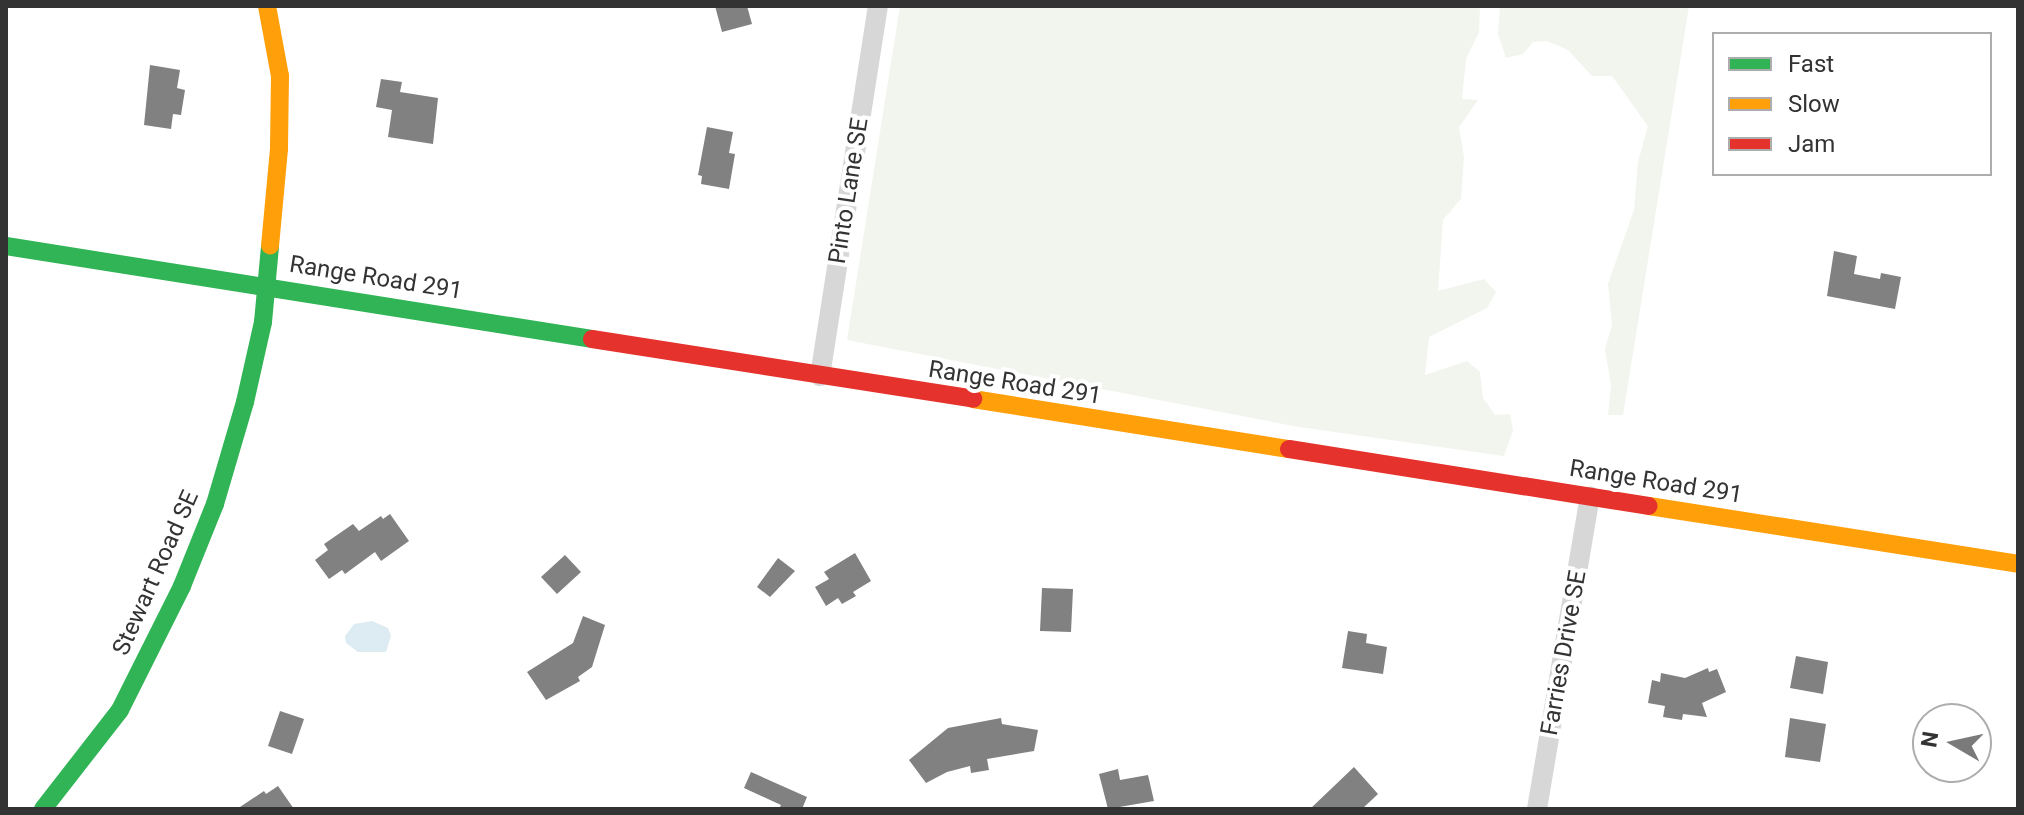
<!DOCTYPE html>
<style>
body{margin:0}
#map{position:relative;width:2024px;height:815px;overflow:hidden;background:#fff;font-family:Roboto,sans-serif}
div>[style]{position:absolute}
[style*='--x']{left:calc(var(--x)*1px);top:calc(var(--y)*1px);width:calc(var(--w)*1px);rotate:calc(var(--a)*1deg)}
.green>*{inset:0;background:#f1f5ed}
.water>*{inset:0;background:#ddebf3}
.building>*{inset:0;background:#818181}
.street>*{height:20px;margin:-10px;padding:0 10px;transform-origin:10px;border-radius:10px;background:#d7d7d7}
.fast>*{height:18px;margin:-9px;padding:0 9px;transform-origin:9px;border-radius:9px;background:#30b455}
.slow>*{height:18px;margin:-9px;padding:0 9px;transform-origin:9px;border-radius:9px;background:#ff9f0a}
.jam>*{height:18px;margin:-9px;padding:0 9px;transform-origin:9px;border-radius:9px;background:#e5322d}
span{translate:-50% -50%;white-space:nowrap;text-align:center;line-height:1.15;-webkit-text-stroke:8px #fff;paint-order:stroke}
.street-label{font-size:24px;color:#333}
.frame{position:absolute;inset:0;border:8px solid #333;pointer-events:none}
.legend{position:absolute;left:1712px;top:32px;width:280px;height:144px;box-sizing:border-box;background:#fff;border:2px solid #adadad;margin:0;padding:10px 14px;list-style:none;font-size:24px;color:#333}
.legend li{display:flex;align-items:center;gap:16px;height:40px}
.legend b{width:40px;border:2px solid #adadad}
.north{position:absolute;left:1912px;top:703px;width:80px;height:80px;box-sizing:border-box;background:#fff;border:2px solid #adadad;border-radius:50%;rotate:279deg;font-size:22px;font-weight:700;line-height:32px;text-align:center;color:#333}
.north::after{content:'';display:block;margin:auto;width:28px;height:36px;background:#7a7a7a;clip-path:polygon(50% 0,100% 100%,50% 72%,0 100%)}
</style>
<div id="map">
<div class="green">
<div style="clip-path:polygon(900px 6px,1480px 6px,1479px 32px,1466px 59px,1462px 99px,1478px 100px,1459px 127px,1464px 157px,1461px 199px,1443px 220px,1438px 291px,1484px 279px,1496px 292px,1487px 308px,1429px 337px,1425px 375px,1467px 361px,1480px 372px,1483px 398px,1495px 415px,1510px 414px,1513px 430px,1504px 456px,1299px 427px,847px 340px)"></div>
<div style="clip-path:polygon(1500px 6px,1689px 6px,1623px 415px,1608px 415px,1611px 385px,1605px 349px,1612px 325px,1608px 284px,1634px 210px,1638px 162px,1648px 126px,1612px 76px,1592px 76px,1568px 50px,1547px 41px,1533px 42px,1523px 54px,1506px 58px,1498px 34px)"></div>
</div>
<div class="water">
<div style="clip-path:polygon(372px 621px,388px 628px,391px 636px,386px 652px,358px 652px,346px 643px,345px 636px,354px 624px)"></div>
</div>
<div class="building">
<div style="clip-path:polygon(715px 6px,747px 6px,752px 24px,722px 32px)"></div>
<div style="clip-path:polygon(150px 65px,180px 70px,177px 88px,185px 90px,181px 115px,173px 114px,171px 129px,144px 125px)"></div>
<div style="clip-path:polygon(381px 79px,402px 82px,400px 92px,438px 98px,433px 144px,388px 137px,392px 110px,376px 107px)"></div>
<div style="clip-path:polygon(707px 127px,733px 132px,729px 153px,735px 154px,729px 189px,701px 184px,702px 176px,698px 175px)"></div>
<div style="clip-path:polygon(1834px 251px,1857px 256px,1854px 274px,1880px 279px,1881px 273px,1901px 277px,1895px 309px,1827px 296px)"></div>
<div style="clip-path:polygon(390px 514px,409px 541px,381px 561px,375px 552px,345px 574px,342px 570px,329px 579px,315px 560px,328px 550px,324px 544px,353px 524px,359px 531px,381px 516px,383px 519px)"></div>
<div style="clip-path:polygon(855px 553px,871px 581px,853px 592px,856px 596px,842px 604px,838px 598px,826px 606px,815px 587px,829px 579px,824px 572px)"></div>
<div style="clip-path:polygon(565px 555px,581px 572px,557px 594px,541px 577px)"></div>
<div style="clip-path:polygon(778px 558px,795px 571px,770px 597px,757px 587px)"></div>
<div style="clip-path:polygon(1042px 588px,1073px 589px,1071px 632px,1040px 631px)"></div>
<div style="clip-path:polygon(583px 616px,605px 625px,592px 667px,578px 677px,580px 681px,546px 700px,527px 672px,573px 643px)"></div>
<div style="clip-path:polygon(1348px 631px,1367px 634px,1366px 643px,1387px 647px,1383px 674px,1342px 668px)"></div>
<div style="clip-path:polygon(1796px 656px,1828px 662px,1823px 694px,1790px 688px)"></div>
<div style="clip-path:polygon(1708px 668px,1709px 672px,1717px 669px,1726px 692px,1702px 703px,1707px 717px,1683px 714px,1682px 720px,1663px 717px,1665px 706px,1648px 703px,1652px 680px,1660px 682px,1661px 673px,1685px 678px)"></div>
<div style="clip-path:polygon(280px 711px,304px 719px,292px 754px,268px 746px)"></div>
<div style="clip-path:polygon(1001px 718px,1002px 724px,1038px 730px,1034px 751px,987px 759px,989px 770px,971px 773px,970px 766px,947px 772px,926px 783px,909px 760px,948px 728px)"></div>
<div style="clip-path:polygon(1790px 718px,1826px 724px,1820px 762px,1785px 757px)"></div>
<div style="clip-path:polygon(1354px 767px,1378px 794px,1362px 809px,1310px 809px)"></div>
<div style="clip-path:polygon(1118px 769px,1120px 780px,1148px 775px,1154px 801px,1108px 809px,1099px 774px)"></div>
<div style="clip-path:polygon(751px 772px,807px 797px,802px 809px,779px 809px,781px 805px,744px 788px)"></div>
<div style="clip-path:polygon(278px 786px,294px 809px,237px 809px,264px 791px,266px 794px)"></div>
</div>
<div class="street">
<div style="--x:820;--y:376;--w:375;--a:-81.1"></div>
<div style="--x:1537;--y:809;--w:317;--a:-80.4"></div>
</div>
<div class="fast">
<div style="--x:6;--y:246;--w:593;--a:9.02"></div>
<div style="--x:43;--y:809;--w:125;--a:-52.1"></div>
<div style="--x:120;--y:710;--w:139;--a:-63.4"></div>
<div style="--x:182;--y:586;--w:88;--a:-68.1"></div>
<div style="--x:215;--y:504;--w:106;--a:-73.6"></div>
<div style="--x:245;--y:402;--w:82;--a:-77.3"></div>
<div style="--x:263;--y:322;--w:76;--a:-84.7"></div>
</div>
<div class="slow">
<div style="--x:267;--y:6;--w:71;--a:79.5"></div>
<div style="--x:280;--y:76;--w:73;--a:90.8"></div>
<div style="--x:279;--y:149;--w:97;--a:95.3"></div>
<div style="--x:973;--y:399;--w:320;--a:9"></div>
<div style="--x:1649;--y:506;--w:374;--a:8.9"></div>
</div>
<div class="jam">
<div style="--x:592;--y:339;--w:386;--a:8.9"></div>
<div style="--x:1289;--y:449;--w:364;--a:9"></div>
</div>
<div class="street-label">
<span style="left:849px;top:191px;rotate:-81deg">Pinto Lane SE</span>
<span style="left:376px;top:278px;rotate:9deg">Range Road 291</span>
<span style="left:1015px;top:383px;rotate:9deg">Range Road 291</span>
<span style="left:1656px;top:482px;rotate:9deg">Range Road 291</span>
<span style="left:156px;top:573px;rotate:-66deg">Stewart Road SE</span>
<span style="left:1564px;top:653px;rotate:-80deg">Farries Drive SE</span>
</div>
<div class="frame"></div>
<ul class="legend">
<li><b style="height:10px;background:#30b455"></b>Fast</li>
<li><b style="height:10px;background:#ff9f0a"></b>Slow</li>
<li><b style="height:10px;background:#e5322d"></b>Jam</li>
</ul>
<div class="north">N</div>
</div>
